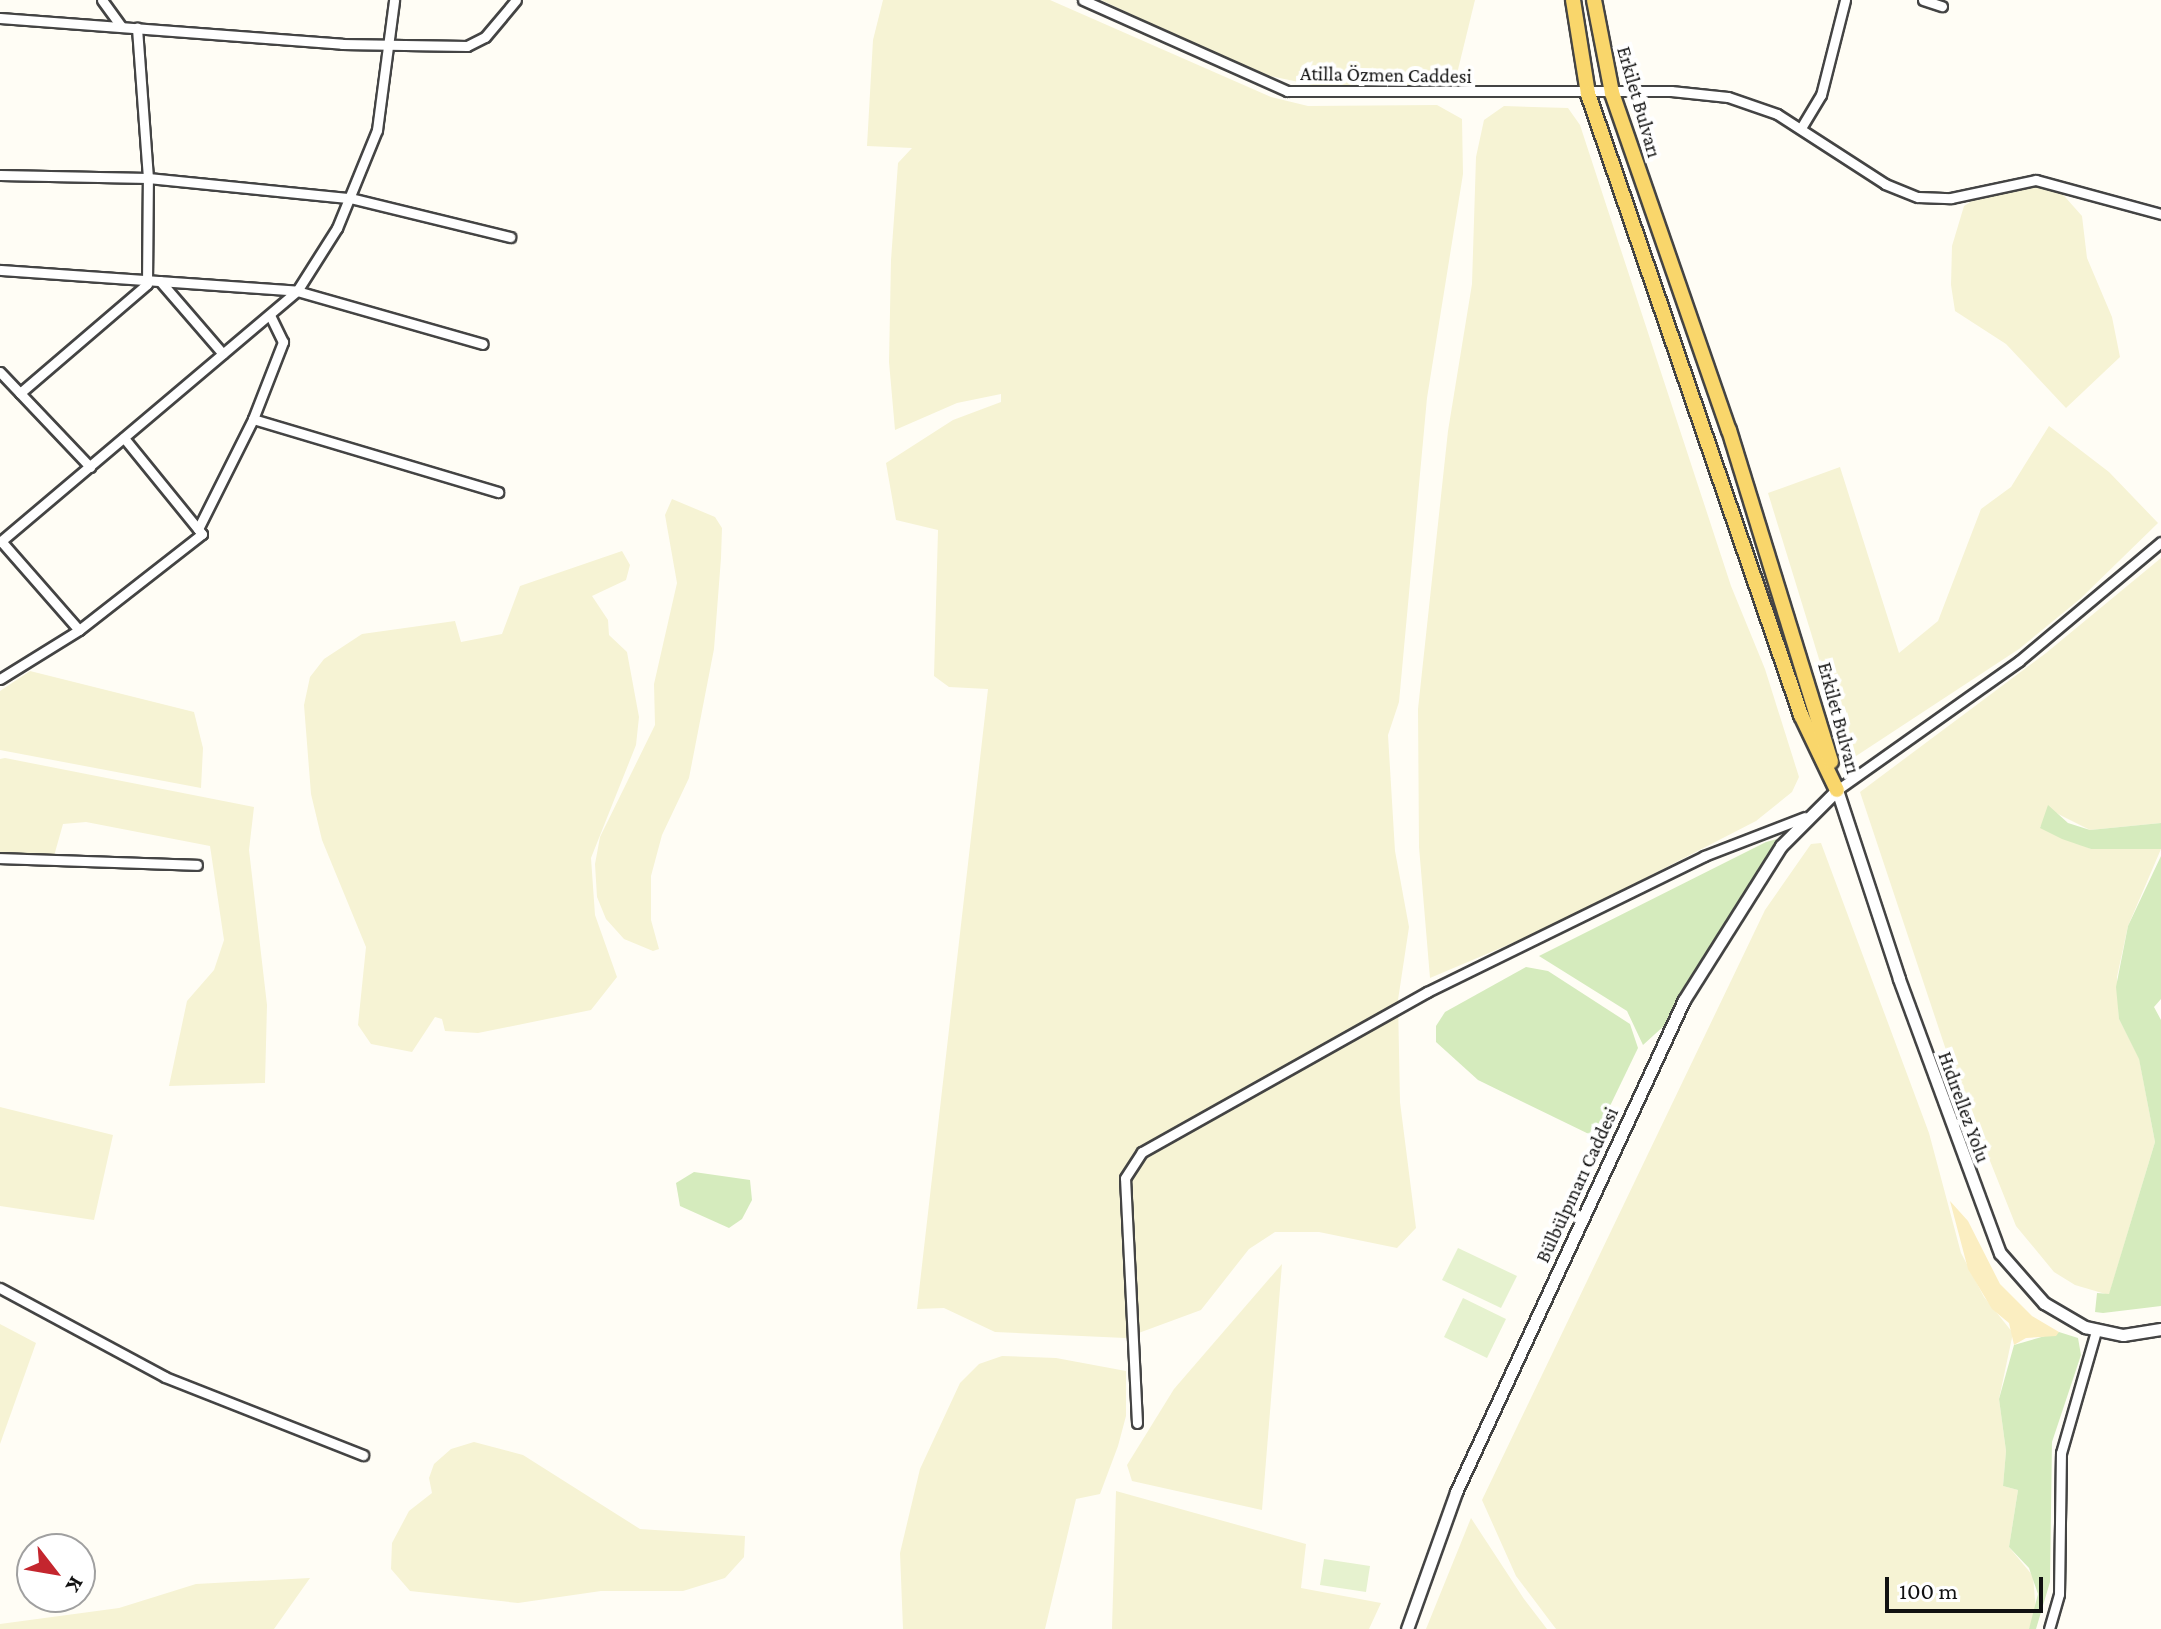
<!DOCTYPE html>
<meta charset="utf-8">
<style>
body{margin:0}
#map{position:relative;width:2161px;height:1629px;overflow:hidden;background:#fffdf5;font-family:"Crimson Pro",serif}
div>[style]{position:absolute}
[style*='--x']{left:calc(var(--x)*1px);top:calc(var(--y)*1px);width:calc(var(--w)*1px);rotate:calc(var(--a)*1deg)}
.farmland>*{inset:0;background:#f6f3d4}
.green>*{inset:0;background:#d5ebbd}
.sand>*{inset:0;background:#fbeec1}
.pitch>*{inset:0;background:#e6f2cf}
.roads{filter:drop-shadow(2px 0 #444) drop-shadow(-2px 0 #444) drop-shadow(0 2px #444) drop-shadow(0 -2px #444)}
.minor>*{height:9px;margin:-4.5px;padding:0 4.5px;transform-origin:4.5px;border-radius:4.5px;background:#fff}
.tertiary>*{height:11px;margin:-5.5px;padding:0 5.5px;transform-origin:5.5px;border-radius:5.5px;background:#fff}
.primary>*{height:14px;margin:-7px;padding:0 7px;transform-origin:7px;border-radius:7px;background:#f9d66b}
span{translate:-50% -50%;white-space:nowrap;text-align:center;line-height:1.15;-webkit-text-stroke:8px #fff;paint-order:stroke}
.street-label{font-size:20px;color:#111}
.north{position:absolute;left:16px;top:1533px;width:80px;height:80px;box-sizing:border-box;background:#fff;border:2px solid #a0a0a0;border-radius:50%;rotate:121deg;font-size:22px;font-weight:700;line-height:32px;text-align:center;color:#111}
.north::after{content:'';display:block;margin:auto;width:28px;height:36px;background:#c4262e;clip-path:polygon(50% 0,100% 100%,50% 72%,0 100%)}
.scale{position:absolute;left:1885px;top:1577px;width:158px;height:36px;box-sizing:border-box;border:4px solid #111;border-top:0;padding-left:10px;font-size:24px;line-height:28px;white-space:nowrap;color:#111;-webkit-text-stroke:6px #fff;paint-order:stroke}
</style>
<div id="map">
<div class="farmland">
<div style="clip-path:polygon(883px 0,1050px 0,1271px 97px,1308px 106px,1437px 105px,1462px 119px,1463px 174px,1427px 398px,1399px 702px,1388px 735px,1395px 851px,1409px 927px,1398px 1000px,1400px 1102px,1416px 1228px,1397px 1248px,1319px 1232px,1275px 1232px,1249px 1249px,1201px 1310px,1125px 1338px,995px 1332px,944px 1308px,917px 1309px,988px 689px,949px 687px,934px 676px,938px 530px,896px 520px,886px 463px,953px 420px,1001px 402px,1001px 394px,957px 403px,895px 430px,889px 362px,891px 260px,898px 163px,912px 148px,867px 146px,873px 40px)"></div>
<div style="clip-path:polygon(1101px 0,1475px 0,1454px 86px,1398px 87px,1318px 86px,1256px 73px)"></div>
<div style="clip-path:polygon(1504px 106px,1568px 108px,1580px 125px,1731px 586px,1765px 669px,1799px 777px,1792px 792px,1756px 821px,1550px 927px,1430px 978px,1419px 847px,1418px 709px,1448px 431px,1472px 284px,1476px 157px,1484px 120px)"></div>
<div style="clip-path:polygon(2040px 184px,2058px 189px,2082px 216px,2087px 258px,2112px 317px,2120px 357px,2066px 408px,2006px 344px,1955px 311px,1951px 285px,1952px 246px,1964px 206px,1983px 194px)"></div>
<div style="clip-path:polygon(2049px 426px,2109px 472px,2158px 523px,2080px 599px,2019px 649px,1850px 760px,1768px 493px,1840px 467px,1899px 653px,1938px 621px,1981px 509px,2011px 487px)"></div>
<div style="clip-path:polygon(672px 499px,715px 517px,722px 528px,721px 558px,714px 649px,689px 778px,662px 835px,651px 876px,651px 920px,659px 949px,653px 951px,624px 939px,606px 919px,597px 897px,595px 864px,600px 837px,655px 725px,654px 684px,677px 583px,665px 515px)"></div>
<div style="clip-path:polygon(622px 551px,630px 565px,626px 580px,592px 596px,608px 620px,609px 635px,627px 652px,639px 717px,636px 745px,591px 858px,595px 915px,617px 977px,591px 1010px,478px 1033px,445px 1031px,442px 1019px,435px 1017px,412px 1052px,371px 1044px,358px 1025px,366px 947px,322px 840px,311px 794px,304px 705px,310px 677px,324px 659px,362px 634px,455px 621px,461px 642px,502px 634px,520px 586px)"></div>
<div style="clip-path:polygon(2161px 558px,2161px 823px,2090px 830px,2054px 812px,2040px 827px,2091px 849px,2161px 849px,2128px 926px,2117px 977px,2119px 1019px,2139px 1058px,2155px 1142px,2109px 1295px,2075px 1285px,2054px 1272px,2016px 1226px,1948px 1056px,1860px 792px,2046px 653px)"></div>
<div style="clip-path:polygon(30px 671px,194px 712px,203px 748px,201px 788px,0 750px,0 691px)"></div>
<div style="clip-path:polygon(5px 758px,254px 807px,249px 850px,267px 1005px,265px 1083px,169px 1086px,187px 1001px,214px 970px,224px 940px,210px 846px,86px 822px,63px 824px,54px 856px,0 856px,0 759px)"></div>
<div style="clip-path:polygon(1821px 843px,1929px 1133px,1961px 1253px,1984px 1297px,2013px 1333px,1999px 1399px,2006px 1451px,2003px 1486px,2018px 1490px,2009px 1547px,2033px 1576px,2036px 1611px,2029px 1629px,1556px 1629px,1516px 1576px,1482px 1500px,1765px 910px,1811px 844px)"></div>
<div style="clip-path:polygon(0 1107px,113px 1135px,94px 1220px,0 1206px)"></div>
<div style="clip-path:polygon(1282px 1264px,1262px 1510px,1132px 1481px,1127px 1465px,1174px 1389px)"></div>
<div style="clip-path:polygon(0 1324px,36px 1343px,0 1444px)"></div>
<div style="clip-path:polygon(1002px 1356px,1056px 1358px,1126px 1371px,1126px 1416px,1118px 1446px,1100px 1494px,1076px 1499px,1045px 1629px,903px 1629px,900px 1553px,920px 1469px,960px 1383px,979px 1364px)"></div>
<div style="clip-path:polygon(474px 1442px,523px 1455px,640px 1529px,745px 1536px,744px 1557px,725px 1578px,683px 1591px,601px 1591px,518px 1603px,410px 1591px,391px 1569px,392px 1543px,409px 1511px,432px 1493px,429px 1478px,434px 1464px,451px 1449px)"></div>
<div style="clip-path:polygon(1116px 1491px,1306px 1544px,1301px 1588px,1381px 1603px,1369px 1629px,1112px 1629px)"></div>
<div style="clip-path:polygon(1471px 1518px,1524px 1599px,1547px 1629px,1426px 1629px)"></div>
<div style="clip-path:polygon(310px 1578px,274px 1629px,0 1629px,0 1624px,119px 1608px,196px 1584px)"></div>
</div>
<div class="green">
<div style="clip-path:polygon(2048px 805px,2068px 823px,2090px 830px,2161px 823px,2161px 849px,2091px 849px,2062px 839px,2040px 828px)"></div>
<div style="clip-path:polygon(1792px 835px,1677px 1014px,1643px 1045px,1627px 1011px,1539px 956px,1766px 842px)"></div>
<div style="clip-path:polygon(2161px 856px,2161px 999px,2154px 1007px,2161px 1020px,2161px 1306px,2103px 1313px,2095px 1312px,2097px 1293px,2109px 1294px,2155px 1142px,2139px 1059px,2119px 1019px,2116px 987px,2128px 926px)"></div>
<div style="clip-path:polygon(1526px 967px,1548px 971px,1630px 1024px,1638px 1048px,1595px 1137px,1478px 1080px,1436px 1042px,1436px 1026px,1445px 1012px)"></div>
<div style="clip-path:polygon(694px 1172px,750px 1180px,752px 1200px,742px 1219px,729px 1228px,680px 1206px,676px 1183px)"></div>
<div style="clip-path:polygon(2059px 1332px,2078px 1338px,2081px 1355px,2052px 1442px,2050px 1582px,2036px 1629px,2029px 1629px,2038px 1594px,2029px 1568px,2009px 1547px,2018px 1490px,2003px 1486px,2006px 1451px,1999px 1399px,2014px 1345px)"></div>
</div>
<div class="sand">
<div style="clip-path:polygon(1950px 1201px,1968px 1221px,2000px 1284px,2032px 1316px,2059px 1332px,2056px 1336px,2026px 1338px,2014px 1345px,2009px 1323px,1992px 1309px,1968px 1269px)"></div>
</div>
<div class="pitch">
<div style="clip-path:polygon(1458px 1248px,1517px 1276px,1501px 1308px,1442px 1280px)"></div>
<div style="clip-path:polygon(1463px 1298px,1506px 1319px,1487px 1358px,1444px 1337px)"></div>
<div style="clip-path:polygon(1324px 1559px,1370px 1566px,1366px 1592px,1320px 1585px)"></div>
</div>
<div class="roads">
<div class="minor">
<div style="--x:102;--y:0;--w:32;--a:54"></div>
<div style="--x:1083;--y:0;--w:223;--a:24"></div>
<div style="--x:1287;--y:91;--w:384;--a:0"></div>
<div style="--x:1671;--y:91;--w:57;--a:6"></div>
<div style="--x:1728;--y:97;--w:52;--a:19.1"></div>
<div style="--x:1777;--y:114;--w:129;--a:32.9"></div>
<div style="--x:1885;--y:184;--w:35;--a:22"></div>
<div style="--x:1918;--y:197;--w:33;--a:2"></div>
<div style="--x:1951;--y:198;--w:87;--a:-12"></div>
<div style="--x:2036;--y:180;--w:130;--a:15.2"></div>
<div style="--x:1923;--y:0;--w:20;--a:18"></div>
<div style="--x:0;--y:18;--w:343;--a:4.3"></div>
<div style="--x:342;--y:44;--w:125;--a:0.9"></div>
<div style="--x:467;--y:46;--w:20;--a:-27"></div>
<div style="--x:485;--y:37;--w:48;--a:-50"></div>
<div style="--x:1801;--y:128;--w:39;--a:-59"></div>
<div style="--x:1821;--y:95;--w:98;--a:-75.8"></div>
<div style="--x:0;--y:175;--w:148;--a:1.2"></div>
<div style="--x:148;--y:178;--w:203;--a:5.7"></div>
<div style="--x:350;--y:198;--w:165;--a:13.7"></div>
<div style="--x:0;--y:270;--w:298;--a:4"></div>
<div style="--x:297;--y:291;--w:193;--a:15.9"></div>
<div style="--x:160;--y:281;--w:96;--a:49.2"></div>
<div style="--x:0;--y:372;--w:131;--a:46.5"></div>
<div style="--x:20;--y:393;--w:167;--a:-40.6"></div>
<div style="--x:147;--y:284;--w:106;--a:-89.5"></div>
<div style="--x:148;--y:178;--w:151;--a:-94.2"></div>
<div style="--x:253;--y:419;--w:256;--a:16.6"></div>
<div style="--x:198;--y:529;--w:123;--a:-63.4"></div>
<div style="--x:253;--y:419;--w:83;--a:-68.7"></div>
<div style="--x:283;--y:342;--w:30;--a:-116"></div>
<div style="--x:1;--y:541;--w:118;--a:48.8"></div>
<div style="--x:79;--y:630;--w:156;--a:-38"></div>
<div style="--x:202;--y:534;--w:124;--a:-129.1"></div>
<div style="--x:0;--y:542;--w:389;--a:-40.2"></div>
<div style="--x:297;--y:291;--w:75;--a:-57.6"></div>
<div style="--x:337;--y:228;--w:106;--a:-67.8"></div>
<div style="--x:377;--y:130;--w:131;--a:-82.5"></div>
<div style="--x:0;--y:679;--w:93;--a:-31.8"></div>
<div style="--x:1837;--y:790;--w:223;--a:-35.3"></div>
<div style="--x:2019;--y:661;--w:185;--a:-40"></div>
<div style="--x:0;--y:858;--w:197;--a:2"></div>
<div style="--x:0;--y:1288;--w:187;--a:28.3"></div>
<div style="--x:165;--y:1377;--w:213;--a:21.5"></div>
<div style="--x:1137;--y:1423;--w:245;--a:-92.8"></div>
<div style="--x:1125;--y:1178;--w:31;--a:-57"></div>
<div style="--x:1142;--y:1152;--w:327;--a:-29.3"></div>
<div style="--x:1427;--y:992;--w:309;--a:-26.1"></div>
<div style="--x:1704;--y:856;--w:108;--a:-21.1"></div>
<div style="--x:2049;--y:1629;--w:36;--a:-74"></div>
<div style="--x:2059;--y:1594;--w:141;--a:-89.2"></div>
<div style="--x:2061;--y:1453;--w:127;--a:-74"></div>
</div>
<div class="tertiary">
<div style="--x:1407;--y:1629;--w:145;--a:-70.3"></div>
<div style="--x:1456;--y:1492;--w:542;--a:-65.14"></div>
<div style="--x:1684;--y:1000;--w:182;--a:-57.8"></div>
<div style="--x:1781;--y:846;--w:79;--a:-45"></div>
<div style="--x:1837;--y:790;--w:199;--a:71.8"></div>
<div style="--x:1899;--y:979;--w:292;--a:69.8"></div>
<div style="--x:2000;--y:1253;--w:67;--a:48.7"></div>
<div style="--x:2044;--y:1303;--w:48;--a:30.3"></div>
<div style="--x:2085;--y:1327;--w:39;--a:12"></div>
<div style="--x:2123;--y:1335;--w:38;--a:-9"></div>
</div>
<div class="primary">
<div style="--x:1573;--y:0;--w:95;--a:80.9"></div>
<div style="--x:1588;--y:94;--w:657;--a:71.07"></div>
<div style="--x:1801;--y:715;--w:83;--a:64.4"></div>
<div style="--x:1594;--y:0;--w:95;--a:79"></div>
<div style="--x:1612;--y:93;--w:357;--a:70.9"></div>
<div style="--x:1729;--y:430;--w:347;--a:72.9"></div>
</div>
</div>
<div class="street-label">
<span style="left:1386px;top:75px;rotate:1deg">Atilla Özmen Caddesi</span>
<span style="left:1639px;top:102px;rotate:74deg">Erkilet Bulvarı</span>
<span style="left:1839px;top:718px;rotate:75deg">Erkilet Bulvarı</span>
<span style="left:1964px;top:1107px;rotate:70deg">Hıdırellez Yolu</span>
<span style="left:1577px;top:1185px;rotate:-65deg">Bülbülpınarı Caddesi</span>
</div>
<div class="north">K</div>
<div class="scale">100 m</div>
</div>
